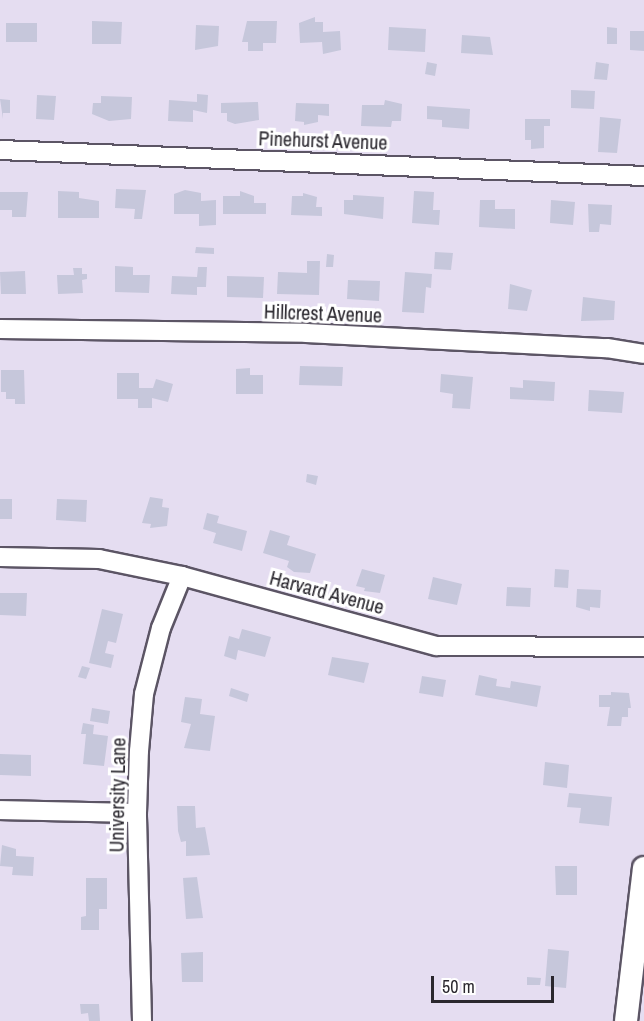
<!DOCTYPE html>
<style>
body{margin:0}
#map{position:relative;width:644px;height:1021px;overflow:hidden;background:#e5ddf1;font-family:"Archivo Narrow",sans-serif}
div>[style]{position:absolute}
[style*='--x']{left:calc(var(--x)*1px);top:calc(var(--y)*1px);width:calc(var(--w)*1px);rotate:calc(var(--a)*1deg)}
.building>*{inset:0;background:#c6c7db}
.roads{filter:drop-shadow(2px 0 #5c5565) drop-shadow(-2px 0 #5c5565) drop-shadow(0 2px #5c5565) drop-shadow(0 -2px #5c5565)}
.minor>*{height:18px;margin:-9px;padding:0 9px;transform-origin:9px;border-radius:9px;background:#fff}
.tertiary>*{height:22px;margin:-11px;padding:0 11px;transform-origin:11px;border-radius:11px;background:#fff}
span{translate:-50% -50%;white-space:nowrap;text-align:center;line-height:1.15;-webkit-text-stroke:6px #fff;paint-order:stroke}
.street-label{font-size:20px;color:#2a272e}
.scale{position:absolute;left:431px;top:976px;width:123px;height:27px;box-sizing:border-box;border:3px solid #2a272e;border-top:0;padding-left:8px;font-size:18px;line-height:21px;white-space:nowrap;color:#2a272e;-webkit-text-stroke:4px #fff;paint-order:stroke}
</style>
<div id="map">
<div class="building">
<div style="clip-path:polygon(315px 17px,315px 22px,323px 22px,323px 32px,340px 31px,341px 50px,323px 54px,322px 42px,300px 43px,299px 23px)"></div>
<div style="clip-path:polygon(92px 21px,122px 22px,121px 44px,92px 44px)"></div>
<div style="clip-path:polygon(247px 21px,277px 21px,276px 43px,263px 43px,263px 51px,248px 51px,248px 42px,242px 42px)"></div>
<div style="clip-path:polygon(6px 23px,37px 23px,37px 42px,6px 42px)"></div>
<div style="clip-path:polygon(196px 25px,219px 26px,218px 46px,195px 50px)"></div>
<div style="clip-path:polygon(389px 27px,426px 29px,425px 52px,388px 50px)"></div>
<div style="clip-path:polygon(607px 27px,617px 28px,617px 44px,607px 44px)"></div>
<div style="clip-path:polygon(630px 31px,644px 31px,644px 51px,630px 50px)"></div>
<div style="clip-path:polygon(462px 35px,490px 37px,493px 55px,461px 53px)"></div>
<div style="clip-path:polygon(427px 62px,437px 64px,435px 76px,425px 74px)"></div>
<div style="clip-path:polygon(596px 62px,609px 64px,607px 80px,594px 79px)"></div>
<div style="clip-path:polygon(571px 90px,595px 91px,594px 109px,571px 108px)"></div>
<div style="clip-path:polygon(197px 94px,208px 95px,207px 113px,193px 110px,193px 122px,168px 121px,169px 100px,197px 102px)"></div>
<div style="clip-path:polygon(37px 95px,56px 96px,54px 120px,36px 119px)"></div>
<div style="clip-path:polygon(101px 96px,132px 97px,131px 119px,109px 121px,92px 114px,93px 103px,101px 103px)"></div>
<div style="clip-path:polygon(0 99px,10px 100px,10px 113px,3px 113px,3px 119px)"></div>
<div style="clip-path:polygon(385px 100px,402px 104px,401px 121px,392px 121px,391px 127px,361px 126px,362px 105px,384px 105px)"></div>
<div style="clip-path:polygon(258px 102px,259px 120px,235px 124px,227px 121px,227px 113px,221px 113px,221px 103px)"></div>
<div style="clip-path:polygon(296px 103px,329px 104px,329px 116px,318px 115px,318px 122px,304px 125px,304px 122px,295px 121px)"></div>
<div style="clip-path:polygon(427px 106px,470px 109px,469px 129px,442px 127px,442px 120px,427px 119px)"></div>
<div style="clip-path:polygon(600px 117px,621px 119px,617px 153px,598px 152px)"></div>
<div style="clip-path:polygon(525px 119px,550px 119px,550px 126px,544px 126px,544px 148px,531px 149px,531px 140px,525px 140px)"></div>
<div style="clip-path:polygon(116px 189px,146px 190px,142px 219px,134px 219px,135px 209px,115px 208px)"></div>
<div style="clip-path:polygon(185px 190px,201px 193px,201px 201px,216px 200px,216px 225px,199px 226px,199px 214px,174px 214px,174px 194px)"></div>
<div style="clip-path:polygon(58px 191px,79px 192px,79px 198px,99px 201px,99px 218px,58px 218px)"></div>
<div style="clip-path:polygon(240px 191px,254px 196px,254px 203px,266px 203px,266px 214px,223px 214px,223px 196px,240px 196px)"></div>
<div style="clip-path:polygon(414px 191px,434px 192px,433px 210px,440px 210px,439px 225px,412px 223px)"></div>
<div style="clip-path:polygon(0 192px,28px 192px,26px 217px,12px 217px,12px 210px,0 210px)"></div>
<div style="clip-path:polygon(303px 193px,317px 197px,316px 207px,322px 207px,322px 216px,291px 215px,292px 196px,303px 196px)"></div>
<div style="clip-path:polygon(353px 195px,384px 197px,383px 219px,344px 214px,344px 200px,353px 200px)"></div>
<div style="clip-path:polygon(480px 200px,495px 200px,495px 209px,515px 209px,515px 229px,479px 227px)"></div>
<div style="clip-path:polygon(551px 200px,575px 202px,573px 225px,550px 223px)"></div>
<div style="clip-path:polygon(588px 204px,612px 205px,611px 225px,600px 224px,599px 232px,589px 232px)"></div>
<div style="clip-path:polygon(196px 247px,214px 248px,214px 254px,195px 253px)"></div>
<div style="clip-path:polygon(435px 252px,453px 253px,451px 270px,434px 269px)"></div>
<div style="clip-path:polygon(327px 254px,334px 255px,333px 267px,326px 267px)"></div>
<div style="clip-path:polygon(307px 261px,320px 261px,319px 295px,277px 294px,278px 272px,307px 273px)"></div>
<div style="clip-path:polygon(115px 266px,133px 267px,133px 275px,150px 275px,149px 293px,115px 292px)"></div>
<div style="clip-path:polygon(198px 267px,207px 267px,206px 287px,197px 287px,197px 295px,171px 294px,172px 276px,197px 277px)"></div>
<div style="clip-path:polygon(73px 268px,82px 268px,82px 274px,87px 274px,87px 279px,82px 280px,83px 293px,58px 294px,57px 275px,74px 275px)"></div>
<div style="clip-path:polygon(25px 271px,26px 294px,1px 294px,0 272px)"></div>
<div style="clip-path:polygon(405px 272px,432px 274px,431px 288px,426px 287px,424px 313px,402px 312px)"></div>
<div style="clip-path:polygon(227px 276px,264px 277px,263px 298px,227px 297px)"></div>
<div style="clip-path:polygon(348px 280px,380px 281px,379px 301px,347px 299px)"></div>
<div style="clip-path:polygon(510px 284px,532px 290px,527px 311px,508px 309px)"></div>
<div style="clip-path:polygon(583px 297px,615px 301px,614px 320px,581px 321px)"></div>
<div style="clip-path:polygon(300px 366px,343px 367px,342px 386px,299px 385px)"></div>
<div style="clip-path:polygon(250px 368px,250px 375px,263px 375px,263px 394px,236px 394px,236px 369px)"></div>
<div style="clip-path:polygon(1px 370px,24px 370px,25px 404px,15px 404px,15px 399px,6px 399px,6px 392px,1px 392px)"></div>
<div style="clip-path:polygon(117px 373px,139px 373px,139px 388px,153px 388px,156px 379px,173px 384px,168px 402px,152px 398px,152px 408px,138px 408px,138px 399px,117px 399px)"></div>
<div style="clip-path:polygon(441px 374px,473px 377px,470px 409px,452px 408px,453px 394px,440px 392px)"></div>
<div style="clip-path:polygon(523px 380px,555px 382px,554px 401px,510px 399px,510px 387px,523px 388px)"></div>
<div style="clip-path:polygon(589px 390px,624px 392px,622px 413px,588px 411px)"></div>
<div style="clip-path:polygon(307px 474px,318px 476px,316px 485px,306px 482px)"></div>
<div style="clip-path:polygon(150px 497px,163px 499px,162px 507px,169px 508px,167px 526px,150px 528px,151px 524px,142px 523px)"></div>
<div style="clip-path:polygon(0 499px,12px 499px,12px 519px,0 519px)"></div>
<div style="clip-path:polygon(57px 499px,87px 500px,86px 522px,56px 520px)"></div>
<div style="clip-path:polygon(207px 513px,219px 516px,217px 523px,247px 531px,242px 551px,213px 543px,216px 533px,203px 529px)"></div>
<div style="clip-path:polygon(270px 530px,290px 536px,287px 545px,316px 554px,310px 573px,294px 572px,287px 567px,289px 561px,263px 553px)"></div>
<div style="clip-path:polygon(362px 569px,385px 575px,380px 593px,364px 591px,365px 588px,356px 586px)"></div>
<div style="clip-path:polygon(555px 569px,569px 570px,568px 588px,554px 587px)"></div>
<div style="clip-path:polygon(433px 577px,462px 584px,457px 605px,428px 599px)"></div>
<div style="clip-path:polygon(507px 587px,531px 588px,530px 607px,506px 606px)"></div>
<div style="clip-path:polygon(577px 589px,601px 590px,600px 608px,590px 607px,590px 611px,576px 607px)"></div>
<div style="clip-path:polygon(0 593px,27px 593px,26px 616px,0 615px)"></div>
<div style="clip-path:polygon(102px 609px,123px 614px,116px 643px,108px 641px,105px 653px,114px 655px,111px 668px,89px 663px)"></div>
<div style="clip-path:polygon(242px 629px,271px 637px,265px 657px,238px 650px,236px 660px,224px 656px,229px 636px,239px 639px)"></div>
<div style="clip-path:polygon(332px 657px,369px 663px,364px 683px,328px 675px)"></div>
<div style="clip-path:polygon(82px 666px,90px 668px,86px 679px,78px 677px)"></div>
<div style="clip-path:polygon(479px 675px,497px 679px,496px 686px,510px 688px,511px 681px,541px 686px,537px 707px,475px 695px)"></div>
<div style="clip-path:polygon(422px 676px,446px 680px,443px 697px,419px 693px)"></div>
<div style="clip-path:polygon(231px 688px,249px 694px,247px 702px,229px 696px)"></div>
<div style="clip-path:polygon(611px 692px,629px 693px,631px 708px,628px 708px,628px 717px,622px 717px,621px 726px,607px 726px,610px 707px,599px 707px,599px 695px,611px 695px)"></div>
<div style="clip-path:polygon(185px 697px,202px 699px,200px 714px,215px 716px,210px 751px,184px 748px,191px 724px,181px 722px)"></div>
<div style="clip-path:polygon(92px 708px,110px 711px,108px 724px,90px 721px)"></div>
<div style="clip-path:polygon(83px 723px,94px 725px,93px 734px,108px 736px,104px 766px,83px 764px,86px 734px,81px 734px)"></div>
<div style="clip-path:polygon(0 754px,31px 755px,31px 776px,0 775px)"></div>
<div style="clip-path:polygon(545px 762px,569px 765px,567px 788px,543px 785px)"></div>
<div style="clip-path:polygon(569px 793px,612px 797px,609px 826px,579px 823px,581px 808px,567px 807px)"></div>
<div style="clip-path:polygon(177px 806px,195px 806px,196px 828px,205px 827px,210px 855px,186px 856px,186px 841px,181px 842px,178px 831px)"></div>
<div style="clip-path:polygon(2px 845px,16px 849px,16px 856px,34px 857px,33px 876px,12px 875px,13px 867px,0 866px)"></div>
<div style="clip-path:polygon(555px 866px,577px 866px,577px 895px,556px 895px)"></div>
<div style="clip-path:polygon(197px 877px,203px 918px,186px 919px,183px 878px)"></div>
<div style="clip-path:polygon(86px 878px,107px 878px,107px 909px,99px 909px,99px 930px,81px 930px,81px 917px,86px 916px)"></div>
<div style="clip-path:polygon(548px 949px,569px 951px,566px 988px,545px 986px)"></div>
<div style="clip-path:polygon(203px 952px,203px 982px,182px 982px,181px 953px)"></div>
<div style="clip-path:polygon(527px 977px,541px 978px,540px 985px,527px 985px)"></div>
<div style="clip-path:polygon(80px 1004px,99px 1004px,100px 1021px,89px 1021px,88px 1013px,81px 1014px)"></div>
</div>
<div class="roads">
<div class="minor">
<div style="--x:0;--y:150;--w:645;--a:2.31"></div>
<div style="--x:0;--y:329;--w:306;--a:0.7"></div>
<div style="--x:306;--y:333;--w:301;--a:2.9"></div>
<div style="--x:607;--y:348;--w:37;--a:9"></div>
<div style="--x:0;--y:557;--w:99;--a:1.2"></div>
<div style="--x:99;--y:559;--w:85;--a:11.6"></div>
<div style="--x:182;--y:576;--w:264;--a:15.4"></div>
<div style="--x:437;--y:646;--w:207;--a:0.3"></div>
<div style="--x:0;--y:810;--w:137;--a:1.3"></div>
<div style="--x:142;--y:1021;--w:208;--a:-91.4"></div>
<div style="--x:137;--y:813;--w:62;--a:-88.2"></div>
<div style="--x:139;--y:751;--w:57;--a:-85"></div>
<div style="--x:144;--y:694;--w:68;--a:-75.6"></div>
<div style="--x:161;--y:628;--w:56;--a:-68"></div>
</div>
<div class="tertiary">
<div style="--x:626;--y:1021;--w:154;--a:-83.3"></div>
</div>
</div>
<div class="street-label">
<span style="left:323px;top:140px;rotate:2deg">Pinehurst Avenue</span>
<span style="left:323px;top:313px;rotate:2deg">Hillcrest Avenue</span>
<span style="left:327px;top:592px;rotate:15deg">Harvard Avenue</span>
<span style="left:117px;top:795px;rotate:-89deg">University Lane</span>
</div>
<div class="scale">50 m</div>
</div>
